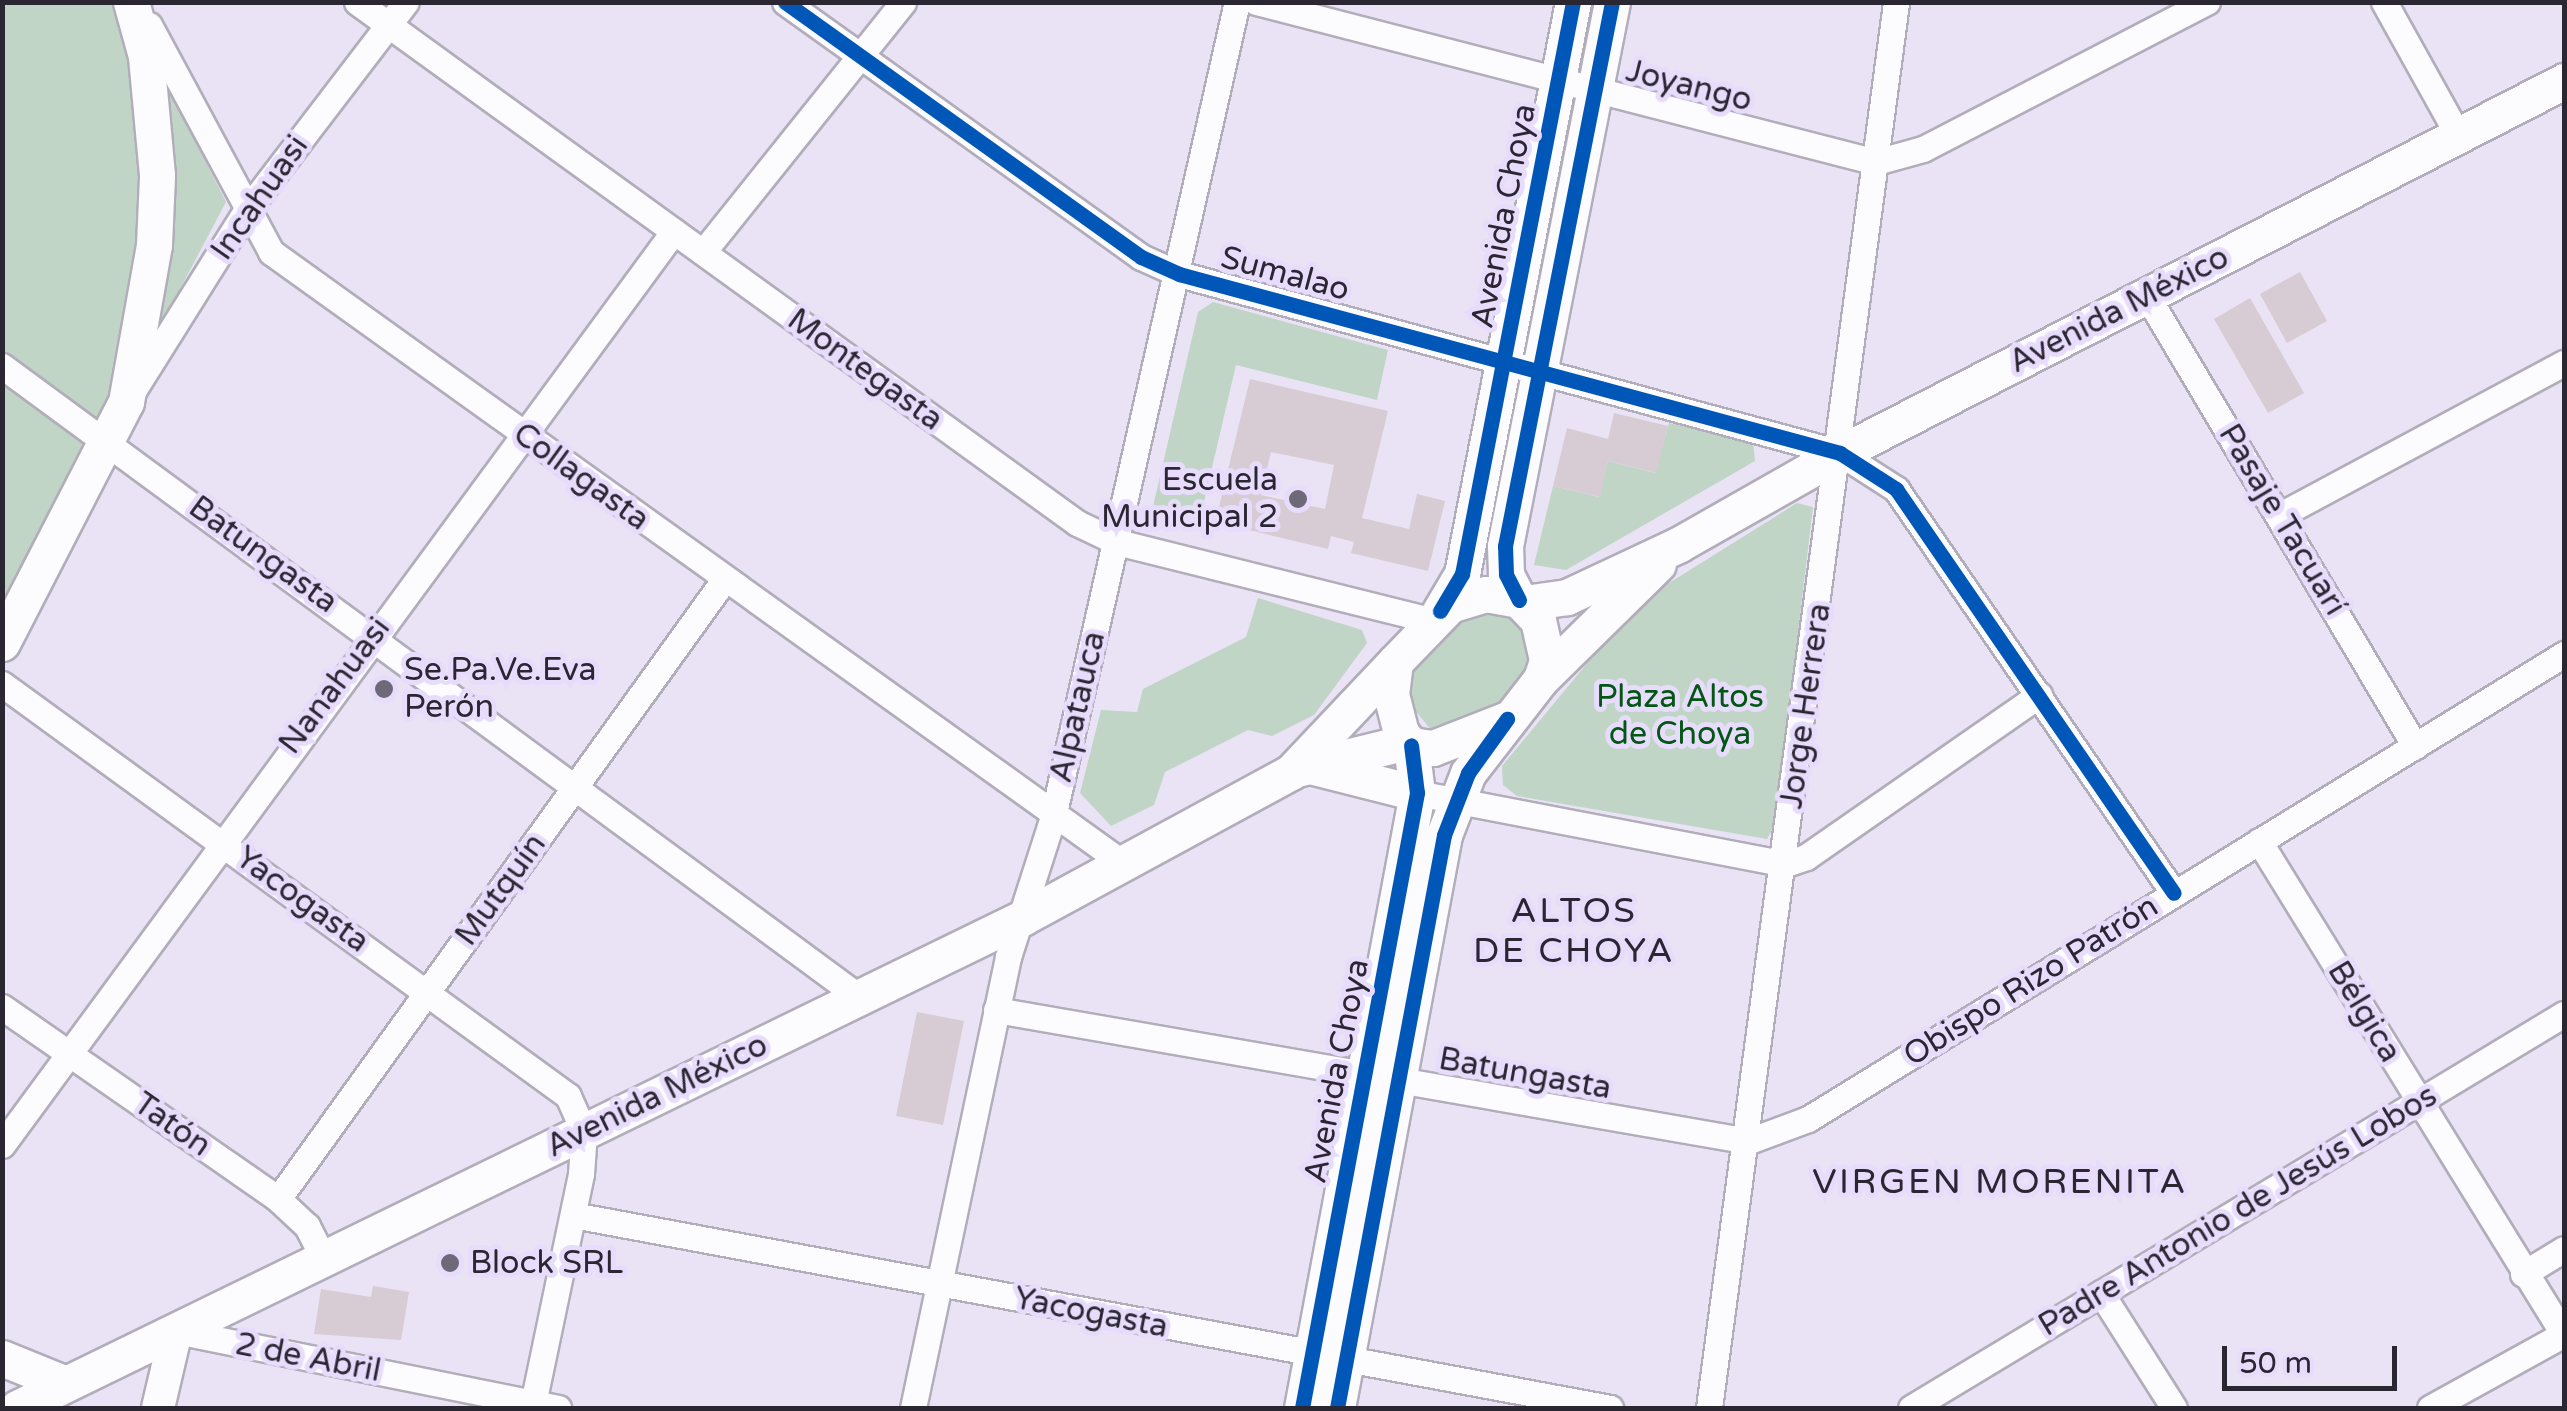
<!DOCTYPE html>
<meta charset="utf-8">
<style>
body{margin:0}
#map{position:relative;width:2567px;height:1411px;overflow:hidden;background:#e9e3f5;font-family:"Varela Round",sans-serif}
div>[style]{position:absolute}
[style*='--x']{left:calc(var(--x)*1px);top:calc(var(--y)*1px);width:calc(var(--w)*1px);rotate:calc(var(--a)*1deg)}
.green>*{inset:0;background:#c0d5c6}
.building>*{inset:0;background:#d7ccd3}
.roads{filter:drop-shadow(2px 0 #b1adba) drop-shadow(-2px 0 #b1adba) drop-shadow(0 2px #b1adba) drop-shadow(0 -2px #b1adba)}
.minor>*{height:25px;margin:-12.5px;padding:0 12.5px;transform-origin:12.5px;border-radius:12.5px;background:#fcfbfe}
.tertiary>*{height:32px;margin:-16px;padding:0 16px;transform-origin:16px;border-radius:16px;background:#fcfbfe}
.secondary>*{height:35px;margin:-17.5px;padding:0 17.5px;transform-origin:17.5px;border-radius:17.5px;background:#fcfbfe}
.cycleway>*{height:15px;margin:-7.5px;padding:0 7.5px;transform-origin:7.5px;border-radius:7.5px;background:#0057b8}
.dots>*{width:28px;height:28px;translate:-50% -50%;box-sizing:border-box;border:5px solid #e7dcfc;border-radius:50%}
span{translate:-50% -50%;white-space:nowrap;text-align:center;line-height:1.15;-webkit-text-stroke:10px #e7dcfc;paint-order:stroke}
.street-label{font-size:32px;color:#2b2732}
.poi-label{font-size:32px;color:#2b2732}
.right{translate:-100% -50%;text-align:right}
.left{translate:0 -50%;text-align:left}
.park-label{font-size:32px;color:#035613}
.neighbourhood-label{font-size:35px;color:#2b2732;letter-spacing:2.5px}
.frame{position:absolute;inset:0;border:5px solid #2b2732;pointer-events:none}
.scale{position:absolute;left:2222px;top:1346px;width:175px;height:45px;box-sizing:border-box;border:5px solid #2b2732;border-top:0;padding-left:12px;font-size:30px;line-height:35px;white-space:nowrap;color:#2b2732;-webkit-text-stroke:8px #e7dcfc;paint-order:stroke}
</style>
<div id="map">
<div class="green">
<div style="clip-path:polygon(3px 3px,113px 3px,141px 115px,141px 238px,111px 392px,3px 616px)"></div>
<div style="clip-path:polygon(164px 79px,226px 202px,153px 340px,171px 179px)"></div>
<div style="clip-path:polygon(1213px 302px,1388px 350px,1377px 400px,1236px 365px,1200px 519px,1152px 511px,1198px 312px)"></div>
<div style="clip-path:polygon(1669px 423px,1753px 442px,1755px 461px,1566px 570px,1534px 565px,1553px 486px,1599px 497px,1608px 461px,1655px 473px)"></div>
<div style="clip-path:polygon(1797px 503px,1813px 507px,1775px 824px,1767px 839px,1517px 796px,1503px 785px,1502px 766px,1637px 603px)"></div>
<div style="clip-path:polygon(1258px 598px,1362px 630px,1367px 643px,1314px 715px,1272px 736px,1248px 730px,1165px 772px,1154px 805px,1111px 826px,1080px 793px,1101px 710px,1137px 712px,1143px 689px,1246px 637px)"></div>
<div style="clip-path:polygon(1479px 608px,1519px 614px,1535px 652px,1514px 699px,1431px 730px,1410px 704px,1414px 665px,1431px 636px)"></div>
</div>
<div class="building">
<div style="clip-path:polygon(2300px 272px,2327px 321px,2287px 343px,2260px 294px)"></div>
<div style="clip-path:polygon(2250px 298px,2304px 393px,2268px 413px,2214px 319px)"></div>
<div style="clip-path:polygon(evenodd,1250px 379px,1388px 411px,1362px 518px,1409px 529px,1417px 494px,1445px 501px,1428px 571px,1351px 553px,1354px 542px,1331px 536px,1328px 549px,1236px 527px,1239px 516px,1218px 511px,1250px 379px,1271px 452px,1334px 465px,1325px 509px,1261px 495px,1271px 452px)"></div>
<div style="clip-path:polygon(1614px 413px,1668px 426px,1656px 473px,1608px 461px,1600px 497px,1553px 486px,1567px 428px,1608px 439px)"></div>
<div style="clip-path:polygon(917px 1012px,964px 1021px,943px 1125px,896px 1116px)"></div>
<div style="clip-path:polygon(373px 1286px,409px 1292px,401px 1340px,314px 1334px,321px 1289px,371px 1297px)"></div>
</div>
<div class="roads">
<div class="minor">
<div style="--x:357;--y:2;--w:889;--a:35.89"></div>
<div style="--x:1077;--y:523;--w:44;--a:25.4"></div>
<div style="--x:1117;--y:542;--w:322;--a:14"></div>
<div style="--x:785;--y:2;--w:438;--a:35.6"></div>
<div style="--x:1141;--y:257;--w:42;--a:24.1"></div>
<div style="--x:1179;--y:274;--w:685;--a:15.15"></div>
<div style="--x:1840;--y:453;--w:67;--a:32.7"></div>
<div style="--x:1896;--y:489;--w:490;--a:55.5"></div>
<div style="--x:1256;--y:2;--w:640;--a:14.47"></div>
<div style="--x:1876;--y:162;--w:49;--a:-15.5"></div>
<div style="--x:1923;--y:149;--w:320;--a:-27.4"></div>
<div style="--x:2384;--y:2;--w:152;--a:60.9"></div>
<div style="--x:149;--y:25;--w:258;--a:61.7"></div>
<div style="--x:271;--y:252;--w:1048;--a:35.65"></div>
<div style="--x:703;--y:252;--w:320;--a:-51.3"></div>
<div style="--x:2147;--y:296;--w:524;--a:59.22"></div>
<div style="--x:2;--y:366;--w:1064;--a:36.36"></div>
<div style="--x:133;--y:391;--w:213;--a:-57.9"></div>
<div style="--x:246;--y:211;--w:263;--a:-52.6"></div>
<div style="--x:2280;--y:515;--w:322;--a:-28.2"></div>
<div style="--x:2;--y:684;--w:700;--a:36.05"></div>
<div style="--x:568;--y:1096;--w:39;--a:66"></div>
<div style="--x:584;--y:1132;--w:42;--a:94.1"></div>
<div style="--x:581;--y:1174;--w:239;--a:101.8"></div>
<div style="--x:1417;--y:793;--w:376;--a:10.9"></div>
<div style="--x:1786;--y:864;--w:21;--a:-19"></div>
<div style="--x:1806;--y:857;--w:284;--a:-34.8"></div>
<div style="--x:2259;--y:841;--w:581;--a:58.31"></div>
<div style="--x:2;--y:1007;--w:336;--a:34.8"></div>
<div style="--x:278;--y:1199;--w:40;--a:43"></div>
<div style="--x:307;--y:1226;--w:37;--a:63"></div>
<div style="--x:996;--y:1010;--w:764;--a:9.87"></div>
<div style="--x:1749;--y:1141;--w:63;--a:-20.4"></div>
<div style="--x:1808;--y:1119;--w:888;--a:-31.59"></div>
<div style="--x:2;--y:1145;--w:1134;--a:-53.68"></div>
<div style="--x:278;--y:1199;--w:763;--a:-54.23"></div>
<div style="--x:573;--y:1215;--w:1055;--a:10.54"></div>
<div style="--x:2523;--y:1274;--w:48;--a:-31.4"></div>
<div style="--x:2101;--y:1293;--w:136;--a:57.6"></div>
<div style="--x:176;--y:1331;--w:390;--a:11.4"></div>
<div style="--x:913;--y:1408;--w:461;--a:-78.1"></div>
<div style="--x:1008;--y:957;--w:147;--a:-72.2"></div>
<div style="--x:1053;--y:817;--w:836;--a:-77.28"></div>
<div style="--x:1709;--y:1408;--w:1418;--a:-82.42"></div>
<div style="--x:1911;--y:1408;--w:763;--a:-31.11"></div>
<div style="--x:2430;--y:1408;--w:153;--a:-28.9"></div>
</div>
<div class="tertiary">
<div style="--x:158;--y:1408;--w:79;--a:-76.8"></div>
</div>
<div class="secondary">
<div style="--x:1519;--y:600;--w:29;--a:-117"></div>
<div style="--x:1506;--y:574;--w:28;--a:-92"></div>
<div style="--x:1505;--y:546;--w:554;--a:-78.87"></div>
<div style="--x:1524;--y:603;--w:43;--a:-7.9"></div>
<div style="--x:1567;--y:597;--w:123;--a:-25.1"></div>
<div style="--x:1678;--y:545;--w:186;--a:-29.6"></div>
<div style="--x:1840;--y:453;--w:814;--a:-27.19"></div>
<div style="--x:1440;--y:611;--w:43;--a:-59.3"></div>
<div style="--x:1462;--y:574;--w:583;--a:-79.02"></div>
<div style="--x:2;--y:643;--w:271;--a:-62.8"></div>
<div style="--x:126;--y:402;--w:159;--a:-79.9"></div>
<div style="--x:154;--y:245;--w:70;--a:-87.5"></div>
<div style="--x:157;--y:175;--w:120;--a:-95.3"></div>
<div style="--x:146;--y:56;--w:56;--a:-105.5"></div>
<div style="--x:1541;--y:679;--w:164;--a:-44.5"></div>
<div style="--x:1310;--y:766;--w:110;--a:14.2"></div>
<div style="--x:1301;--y:768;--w:109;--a:-13.8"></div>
<div style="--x:2;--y:1358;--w:69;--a:22.1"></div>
<div style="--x:17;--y:1408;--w:1120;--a:-25.99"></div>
<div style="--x:1024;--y:917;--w:304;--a:-28.5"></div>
<div style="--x:1291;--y:772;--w:151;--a:-46.6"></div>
<div style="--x:1302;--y:1408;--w:626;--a:-79.41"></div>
<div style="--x:1417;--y:793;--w:48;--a:-97.1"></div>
<div style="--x:1337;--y:1408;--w:583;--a:-79.42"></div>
<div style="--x:1444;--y:835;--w:66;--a:-68.8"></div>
<div style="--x:1468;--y:773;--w:119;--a:-52.2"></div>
<div style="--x:1541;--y:679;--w:20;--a:-72"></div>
<div style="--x:1547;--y:660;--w:41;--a:-102.7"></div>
<div style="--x:1538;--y:620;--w:28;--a:-134"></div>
<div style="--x:1519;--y:600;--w:34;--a:-170"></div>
<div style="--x:1486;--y:594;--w:38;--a:163"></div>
<div style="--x:1450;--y:605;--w:79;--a:134"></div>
<div style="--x:1395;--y:662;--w:32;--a:97"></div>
<div style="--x:1391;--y:694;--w:40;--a:75.6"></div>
<div style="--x:1401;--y:733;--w:16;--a:50"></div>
<div style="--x:1411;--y:745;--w:22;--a:8"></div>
<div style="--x:1433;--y:748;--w:79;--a:-21.4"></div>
</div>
</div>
<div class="cycleway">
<div style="--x:785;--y:2;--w:438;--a:35.6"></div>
<div style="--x:1141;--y:257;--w:42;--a:24.1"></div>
<div style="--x:1179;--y:274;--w:685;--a:15.15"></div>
<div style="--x:1840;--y:453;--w:67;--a:32.7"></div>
<div style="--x:1896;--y:489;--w:490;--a:55.5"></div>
<div style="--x:1519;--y:600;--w:29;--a:-117"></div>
<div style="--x:1506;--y:574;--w:28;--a:-92"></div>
<div style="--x:1505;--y:546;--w:554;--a:-78.87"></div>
<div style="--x:1440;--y:611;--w:43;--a:-59.3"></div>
<div style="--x:1462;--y:574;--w:583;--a:-79.02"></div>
<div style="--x:1302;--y:1408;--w:626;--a:-79.41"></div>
<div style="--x:1417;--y:793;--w:48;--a:-97.1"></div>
<div style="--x:1337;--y:1408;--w:583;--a:-79.42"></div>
<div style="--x:1444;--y:835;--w:66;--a:-68.8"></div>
<div style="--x:1468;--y:773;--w:67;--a:-54.2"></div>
</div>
<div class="dots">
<div style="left:1298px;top:499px;background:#6e6976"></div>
<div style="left:384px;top:689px;background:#6e6976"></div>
<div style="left:450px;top:1263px;background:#6e6976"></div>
</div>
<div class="street-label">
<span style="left:1689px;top:86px;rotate:14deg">Joyango</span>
<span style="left:260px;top:198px;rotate:-55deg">Incahuasi</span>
<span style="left:1504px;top:216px;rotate:-79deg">Avenida Choya</span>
<span style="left:1285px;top:274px;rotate:15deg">Sumalao</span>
<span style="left:2119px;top:310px;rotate:-27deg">Avenida México</span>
<span style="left:865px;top:370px;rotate:36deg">Montegasta</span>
<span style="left:581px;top:477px;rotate:36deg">Collagasta</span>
<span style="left:2282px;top:520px;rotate:59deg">Pasaje Tacuarí</span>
<span style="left:263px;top:555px;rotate:36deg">Batungasta</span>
<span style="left:335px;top:686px;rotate:-53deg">Nanahuasi</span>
<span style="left:1806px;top:706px;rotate:-82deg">Jorge Herrera</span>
<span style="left:1078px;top:707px;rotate:-77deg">Alpatauca</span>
<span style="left:501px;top:890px;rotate:-54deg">Mutquín</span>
<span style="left:302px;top:900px;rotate:36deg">Yacogasta</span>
<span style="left:2031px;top:981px;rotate:-32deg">Obispo Rizo Patrón</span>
<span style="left:2364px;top:1012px;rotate:59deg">Bélgica</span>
<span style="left:1337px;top:1071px;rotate:-79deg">Avenida Choya</span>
<span style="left:1525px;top:1074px;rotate:10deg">Batungasta</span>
<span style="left:657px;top:1096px;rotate:-26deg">Avenida México</span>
<span style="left:172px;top:1125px;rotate:35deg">Tatón</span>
<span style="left:2238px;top:1211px;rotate:-31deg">Padre Antonio de Jesús Lobos</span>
<span style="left:1091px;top:1313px;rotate:11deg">Yacogasta</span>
<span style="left:308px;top:1358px;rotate:11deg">2 de Abril</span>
</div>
<div class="poi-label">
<span class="right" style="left:1278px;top:499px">Escuela<br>Municipal 2</span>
<span class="left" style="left:404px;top:689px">Se.Pa.Ve.Eva<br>Perón</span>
<span class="left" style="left:470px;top:1263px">Block SRL</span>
</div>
<div class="park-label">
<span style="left:1680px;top:716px">Plaza Altos<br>de Choya</span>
</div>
<div class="neighbourhood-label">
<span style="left:1574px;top:931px">ALTOS<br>DE CHOYA</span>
<span style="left:2000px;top:1182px">VIRGEN MORENITA</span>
</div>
<div class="frame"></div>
<div class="scale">50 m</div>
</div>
